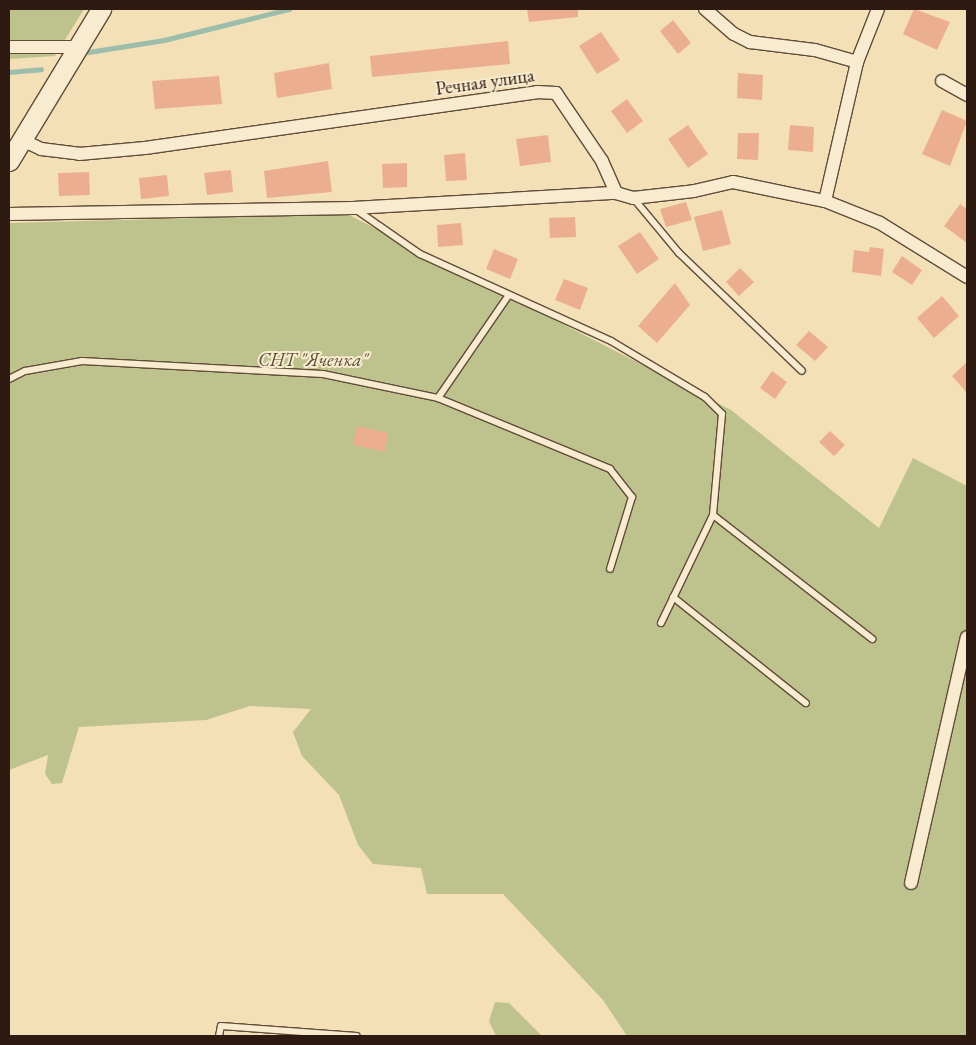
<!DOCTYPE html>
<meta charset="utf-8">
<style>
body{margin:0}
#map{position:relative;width:976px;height:1045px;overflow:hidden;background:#f4e0b6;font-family:"EB Garamond",serif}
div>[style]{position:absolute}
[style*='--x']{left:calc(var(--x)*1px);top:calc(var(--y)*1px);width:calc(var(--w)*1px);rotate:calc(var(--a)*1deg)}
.green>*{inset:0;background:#bec28c}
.stream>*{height:4.5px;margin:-2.25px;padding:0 2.25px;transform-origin:2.25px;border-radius:2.25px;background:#9cbdac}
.building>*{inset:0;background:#ebaf8f}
.roads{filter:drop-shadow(1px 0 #604c3a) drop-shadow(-1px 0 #604c3a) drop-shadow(0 1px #604c3a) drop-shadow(0 -1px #604c3a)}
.lane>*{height:6px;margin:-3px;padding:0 3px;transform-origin:3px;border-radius:3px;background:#f8ebd0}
.street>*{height:12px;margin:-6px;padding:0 6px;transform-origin:6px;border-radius:6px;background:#f8ebd0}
.secondary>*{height:19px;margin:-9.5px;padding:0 9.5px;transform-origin:9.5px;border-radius:9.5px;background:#f8ebd0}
span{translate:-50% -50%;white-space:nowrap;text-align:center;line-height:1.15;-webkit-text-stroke:4px #f8ebd0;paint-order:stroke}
.street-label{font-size:19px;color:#2f1a11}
.park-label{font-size:19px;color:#5a4c36;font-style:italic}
.frame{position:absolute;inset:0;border:10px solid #2f1a11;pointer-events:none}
</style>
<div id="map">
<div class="green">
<div style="clip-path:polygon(9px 9px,84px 9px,55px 56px,9px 59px)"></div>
<div style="clip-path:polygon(347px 214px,731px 410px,879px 528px,913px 458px,967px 486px,967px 1036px,627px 1036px,603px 1000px,503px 894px,427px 894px,421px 868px,373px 864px,358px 845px,339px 795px,302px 756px,293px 732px,311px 709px,250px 706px,206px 720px,79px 727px,62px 783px,52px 784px,45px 774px,48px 755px,9px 770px,9px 223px)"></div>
<div style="clip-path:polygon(495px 1002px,509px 1003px,542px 1036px,496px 1036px,489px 1021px)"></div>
</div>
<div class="stream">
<div style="--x:82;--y:53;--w:83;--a:-9"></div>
<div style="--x:164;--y:40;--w:129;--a:-13.9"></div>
<div style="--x:9;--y:72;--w:32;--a:-5"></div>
</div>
<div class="building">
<div style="clip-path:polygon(527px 9px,578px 9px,578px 17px,529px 22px)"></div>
<div style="clip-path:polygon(914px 9px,950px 22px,937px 50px,903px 34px)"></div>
<div style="clip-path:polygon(673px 20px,691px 43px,678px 54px,660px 31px)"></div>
<div style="clip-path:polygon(601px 32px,620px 60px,597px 74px,579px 46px)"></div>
<div style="clip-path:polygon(508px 41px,510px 64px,372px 77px,370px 56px)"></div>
<div style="clip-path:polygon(329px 63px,332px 89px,277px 98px,274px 73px)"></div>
<div style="clip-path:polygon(738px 73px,763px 75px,762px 100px,737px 98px)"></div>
<div style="clip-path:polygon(219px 76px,222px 104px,155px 109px,152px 81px)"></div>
<div style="clip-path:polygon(627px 99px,643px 121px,627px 133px,611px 111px)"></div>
<div style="clip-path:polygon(942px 110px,967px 121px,950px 166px,922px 154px)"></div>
<div style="clip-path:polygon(688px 125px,708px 154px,688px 168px,668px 139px)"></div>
<div style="clip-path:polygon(790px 125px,814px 127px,813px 152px,788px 150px)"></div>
<div style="clip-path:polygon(738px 133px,759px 133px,758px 160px,737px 159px)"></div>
<div style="clip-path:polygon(548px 135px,551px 162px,520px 166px,516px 139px)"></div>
<div style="clip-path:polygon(465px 153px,467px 180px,446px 181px,444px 155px)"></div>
<div style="clip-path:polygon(328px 161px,332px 192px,267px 198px,264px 171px)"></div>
<div style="clip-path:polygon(407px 163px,407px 187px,383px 188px,382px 164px)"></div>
<div style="clip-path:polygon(231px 170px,233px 192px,207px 195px,204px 173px)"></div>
<div style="clip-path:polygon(89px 172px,90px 195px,59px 196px,58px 173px)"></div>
<div style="clip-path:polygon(167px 175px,169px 196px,141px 199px,139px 178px)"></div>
<div style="clip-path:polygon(686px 202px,692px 220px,666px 227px,660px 209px)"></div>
<div style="clip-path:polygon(960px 204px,967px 209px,967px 243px,944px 226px)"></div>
<div style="clip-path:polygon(722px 210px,731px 244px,703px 251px,694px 217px)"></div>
<div style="clip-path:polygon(575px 217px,576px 237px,550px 238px,549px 218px)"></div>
<div style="clip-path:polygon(461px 223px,463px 245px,438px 247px,437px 225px)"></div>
<div style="clip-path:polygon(640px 232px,659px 259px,637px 274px,618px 246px)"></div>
<div style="clip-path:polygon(870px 247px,884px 249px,881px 276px,852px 272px,854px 250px,869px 252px)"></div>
<div style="clip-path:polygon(494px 249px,518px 259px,510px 279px,486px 269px)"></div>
<div style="clip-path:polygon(902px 256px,922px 270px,912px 285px,892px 272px)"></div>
<div style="clip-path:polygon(740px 268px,754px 282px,739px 296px,726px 282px)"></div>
<div style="clip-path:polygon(564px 279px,588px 288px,580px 310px,555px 300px)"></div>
<div style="clip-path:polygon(675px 283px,690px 305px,657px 343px,638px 326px)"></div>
<div style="clip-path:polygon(942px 296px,959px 316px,934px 338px,917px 318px)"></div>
<div style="clip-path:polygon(809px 331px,828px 347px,815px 361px,796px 345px)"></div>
<div style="clip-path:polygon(967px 362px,967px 393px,952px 376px)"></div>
<div style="clip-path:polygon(772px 371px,787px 382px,775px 399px,760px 388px)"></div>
<div style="clip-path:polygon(357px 426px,388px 433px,385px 452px,353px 445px)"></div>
<div style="clip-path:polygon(830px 431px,845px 445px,834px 456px,819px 442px)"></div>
</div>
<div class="roads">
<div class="lane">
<div style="--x:634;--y:199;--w:70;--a:50.2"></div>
<div style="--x:679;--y:253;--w:170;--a:43.8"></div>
<div style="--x:355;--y:209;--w:79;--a:34.7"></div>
<div style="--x:420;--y:254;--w:210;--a:24.5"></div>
<div style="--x:611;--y:341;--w:109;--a:30.8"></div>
<div style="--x:705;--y:397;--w:24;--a:45"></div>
<div style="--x:722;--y:414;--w:101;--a:95.1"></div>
<div style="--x:713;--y:515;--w:120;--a:115.7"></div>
<div style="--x:9;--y:379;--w:18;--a:-27"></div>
<div style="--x:25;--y:371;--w:58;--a:-10"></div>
<div style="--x:82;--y:361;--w:241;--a:3.1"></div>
<div style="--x:323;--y:374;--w:117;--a:11.8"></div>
<div style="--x:438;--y:398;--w:186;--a:22.4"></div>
<div style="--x:610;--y:469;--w:36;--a:52"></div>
<div style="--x:632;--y:497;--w:75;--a:107"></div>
<div style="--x:438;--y:398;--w:124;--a:-55.5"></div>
<div style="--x:713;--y:515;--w:202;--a:37.9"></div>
<div style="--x:673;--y:597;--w:170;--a:38.6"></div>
<div style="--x:219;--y:1036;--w:10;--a:-79"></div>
<div style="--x:221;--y:1026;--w:136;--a:4.2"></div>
</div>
<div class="street">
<div style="--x:705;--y:9;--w:38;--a:41"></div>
<div style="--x:734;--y:34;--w:18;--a:27"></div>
<div style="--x:750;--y:42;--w:65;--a:7"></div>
<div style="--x:815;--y:50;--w:44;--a:15.9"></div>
<div style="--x:9;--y:47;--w:69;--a:0"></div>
<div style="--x:942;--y:81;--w:29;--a:29"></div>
<div style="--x:22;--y:140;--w:21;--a:25"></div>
<div style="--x:41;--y:149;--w:38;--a:7"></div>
<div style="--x:79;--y:154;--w:66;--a:-5.2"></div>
<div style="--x:145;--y:148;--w:396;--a:-8.1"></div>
<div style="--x:537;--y:92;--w:19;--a:3"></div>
<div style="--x:556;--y:93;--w:82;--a:55.9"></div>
<div style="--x:602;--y:161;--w:35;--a:66"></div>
<div style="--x:825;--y:201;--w:143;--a:-77"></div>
<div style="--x:857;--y:62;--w:57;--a:-68.4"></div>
<div style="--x:9;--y:214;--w:344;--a:-1"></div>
<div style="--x:353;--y:208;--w:263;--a:-3.3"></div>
<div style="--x:616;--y:193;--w:18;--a:16"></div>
<div style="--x:633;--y:198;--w:61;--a:-6.5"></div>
<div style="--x:694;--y:191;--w:40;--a:-13"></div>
<div style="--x:733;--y:182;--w:94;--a:11.7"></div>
<div style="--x:825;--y:201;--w:59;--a:21.8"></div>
<div style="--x:880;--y:223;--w:102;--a:31.8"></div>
<div style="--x:911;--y:883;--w:252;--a:-77.2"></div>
</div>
<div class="secondary">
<div style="--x:9;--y:161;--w:178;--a:-58.8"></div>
</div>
</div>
<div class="street-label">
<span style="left:485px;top:82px;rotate:-8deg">Речная улица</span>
</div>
<div class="park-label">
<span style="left:313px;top:360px">СНТ "Яченка"</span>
</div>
<div class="frame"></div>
</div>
